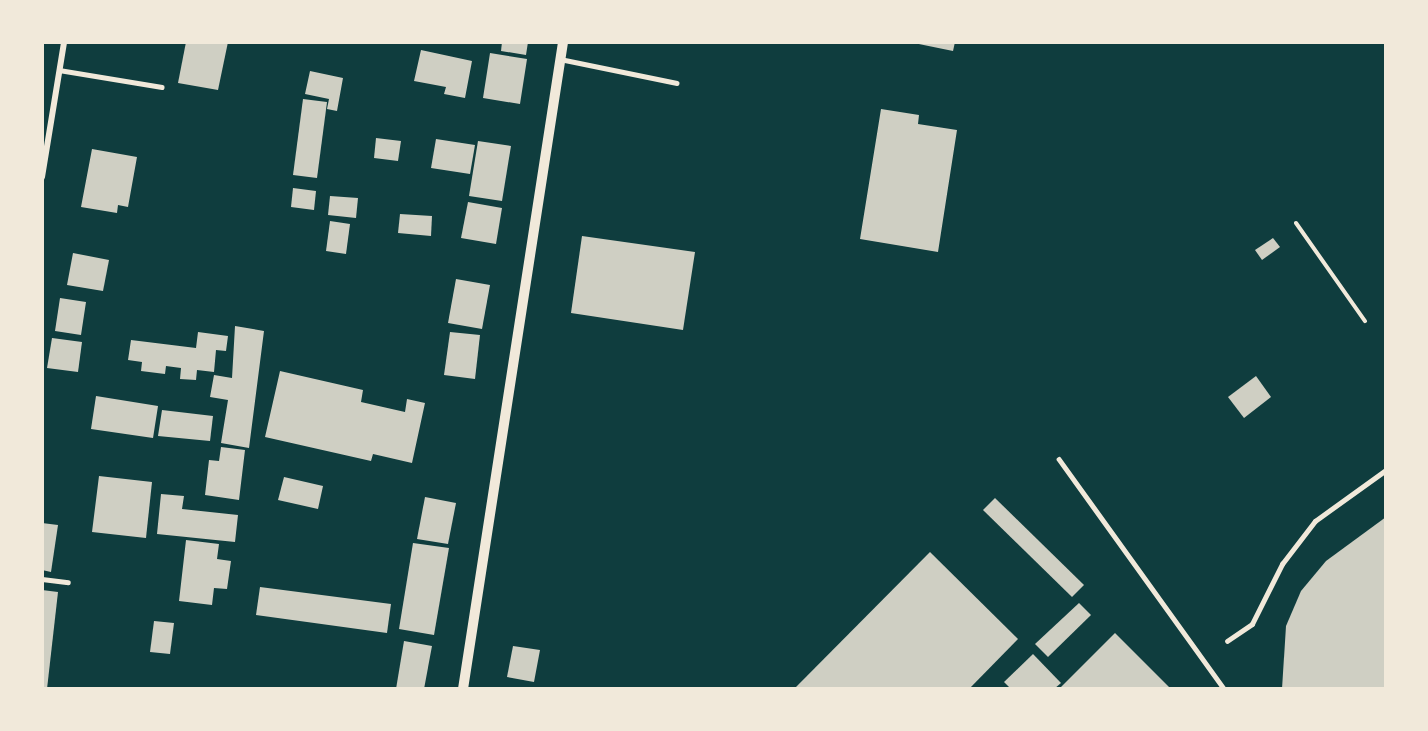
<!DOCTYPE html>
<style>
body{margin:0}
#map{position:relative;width:1428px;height:731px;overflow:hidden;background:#0f3d3e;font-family:"PT Serif",serif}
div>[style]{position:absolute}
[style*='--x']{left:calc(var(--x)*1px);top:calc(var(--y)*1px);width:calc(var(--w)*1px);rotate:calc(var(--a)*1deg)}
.building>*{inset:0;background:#cfcfc3}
.path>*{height:4px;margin:-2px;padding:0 2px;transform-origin:2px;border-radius:2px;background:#f1e9da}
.service>*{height:4.5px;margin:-2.25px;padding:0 2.25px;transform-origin:2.25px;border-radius:2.25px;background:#f1e9da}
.minor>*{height:6px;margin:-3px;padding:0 3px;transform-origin:3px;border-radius:3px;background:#f1e9da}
.tertiary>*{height:10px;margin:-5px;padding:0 5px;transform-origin:5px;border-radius:5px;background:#f1e9da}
span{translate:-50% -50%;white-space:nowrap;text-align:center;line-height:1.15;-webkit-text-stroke:5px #f1e9da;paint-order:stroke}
.frame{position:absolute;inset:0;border:44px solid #f1e9da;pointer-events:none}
</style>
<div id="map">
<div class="building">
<div style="clip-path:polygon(186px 42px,228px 42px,218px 90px,178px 83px)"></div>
<div style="clip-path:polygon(502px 42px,528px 42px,526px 55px,501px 51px)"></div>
<div style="clip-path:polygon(909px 42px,955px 42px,953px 51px)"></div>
<div style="clip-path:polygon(421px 50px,472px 61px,465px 98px,444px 94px,446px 87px,414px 81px)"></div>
<div style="clip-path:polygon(490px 53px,527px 59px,520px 104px,483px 98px)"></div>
<div style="clip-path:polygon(310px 71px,343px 78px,337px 111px,327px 109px,329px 99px,305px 94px)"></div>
<div style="clip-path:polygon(303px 99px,327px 102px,317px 178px,293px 175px)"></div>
<div style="clip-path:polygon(881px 109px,919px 115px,918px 124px,957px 130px,938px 252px,860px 239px)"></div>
<div style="clip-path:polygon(376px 138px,401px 141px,398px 161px,374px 158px)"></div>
<div style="clip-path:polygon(436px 139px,475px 145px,470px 174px,431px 168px)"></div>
<div style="clip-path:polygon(478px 141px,511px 146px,502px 201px,469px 196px)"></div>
<div style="clip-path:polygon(92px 149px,137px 157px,128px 207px,118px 205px,117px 213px,81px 207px)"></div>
<div style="clip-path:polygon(293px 188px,316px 191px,314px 210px,291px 207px)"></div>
<div style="clip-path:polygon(330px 196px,358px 198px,356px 218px,328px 215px)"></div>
<div style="clip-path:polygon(468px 202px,502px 208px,496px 244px,461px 238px)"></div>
<div style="clip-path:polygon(400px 214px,432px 216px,431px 236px,398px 233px)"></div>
<div style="clip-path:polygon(330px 221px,350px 224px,346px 254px,326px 251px)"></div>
<div style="clip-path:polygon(582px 236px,695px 252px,683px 330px,571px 313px)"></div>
<div style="clip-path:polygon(1273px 238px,1280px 247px,1262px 260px,1255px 250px)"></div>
<div style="clip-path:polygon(73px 253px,109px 260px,103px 291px,67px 285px)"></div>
<div style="clip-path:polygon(456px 279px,490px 285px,482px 329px,448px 323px)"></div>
<div style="clip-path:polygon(60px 298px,86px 302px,81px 335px,55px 331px)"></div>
<div style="clip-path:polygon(235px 326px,264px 331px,249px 448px,221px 443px,228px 400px,210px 397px,214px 375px,232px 378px)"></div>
<div style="clip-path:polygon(198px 332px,228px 336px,226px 351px,216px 350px,214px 372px,197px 370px,196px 380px,180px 379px,181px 368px,166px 366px,165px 374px,141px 371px,142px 362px,128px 360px,131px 340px,196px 348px)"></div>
<div style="clip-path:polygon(450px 332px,480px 335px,475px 379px,444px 375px)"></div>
<div style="clip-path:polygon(52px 338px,82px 342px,78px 372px,47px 368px)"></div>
<div style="clip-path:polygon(280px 371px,363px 390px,361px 402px,405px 412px,407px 399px,425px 403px,412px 463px,373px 454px,371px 461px,265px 437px)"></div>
<div style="clip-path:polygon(1256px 376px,1271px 397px,1244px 418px,1228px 397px)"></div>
<div style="clip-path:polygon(96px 396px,158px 406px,153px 438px,91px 429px)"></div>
<div style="clip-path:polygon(162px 410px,213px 416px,210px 441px,158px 436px)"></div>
<div style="clip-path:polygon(221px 447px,245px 450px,239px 500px,205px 495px,209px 460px,219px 461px)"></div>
<div style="clip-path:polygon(99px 476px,152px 482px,146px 538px,92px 532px)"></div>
<div style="clip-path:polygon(284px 477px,323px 486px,318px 509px,278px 500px)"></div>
<div style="clip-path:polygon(161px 494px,184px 496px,182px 509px,238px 515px,235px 542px,157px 534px)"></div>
<div style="clip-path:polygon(425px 497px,456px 503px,448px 544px,417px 539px)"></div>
<div style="clip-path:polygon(995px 498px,1084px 585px,1072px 597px,983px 510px)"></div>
<div style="clip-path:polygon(1386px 517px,1386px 689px,1282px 689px,1286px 626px,1301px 591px,1326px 561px)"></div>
<div style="clip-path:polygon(42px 523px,58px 525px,51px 572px,42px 570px)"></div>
<div style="clip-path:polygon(186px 540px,219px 544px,217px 559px,231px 561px,227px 589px,214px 588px,212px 605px,179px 601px)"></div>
<div style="clip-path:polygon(413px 543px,449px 548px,434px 635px,399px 629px)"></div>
<div style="clip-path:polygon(930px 552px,1018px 639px,969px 689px,794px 689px)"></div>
<div style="clip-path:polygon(260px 587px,391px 604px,387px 633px,256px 615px)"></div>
<div style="clip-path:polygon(42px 590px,58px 592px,47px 689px,42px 689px)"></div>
<div style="clip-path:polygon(1079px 603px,1091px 615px,1048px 657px,1035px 644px)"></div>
<div style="clip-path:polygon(154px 621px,174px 623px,170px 654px,150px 652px)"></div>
<div style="clip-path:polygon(1115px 633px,1171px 689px,1059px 689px)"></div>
<div style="clip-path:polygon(404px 641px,432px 646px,424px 689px,396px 689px)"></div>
<div style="clip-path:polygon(513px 646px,540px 650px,534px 682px,507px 677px)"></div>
<div style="clip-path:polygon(1033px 654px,1061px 683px,1054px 689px,1011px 689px,1004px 682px)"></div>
</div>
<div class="path">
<div style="--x:1296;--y:223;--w:120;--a:54.9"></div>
</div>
<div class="service">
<div style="--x:560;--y:59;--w:119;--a:11.6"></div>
<div style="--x:59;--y:70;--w:104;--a:9.4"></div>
<div style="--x:1059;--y:459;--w:283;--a:54.3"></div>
<div style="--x:42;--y:579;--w:26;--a:7"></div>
<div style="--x:1227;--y:641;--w:30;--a:-34"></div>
<div style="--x:1252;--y:624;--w:67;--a:-63.4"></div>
<div style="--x:1282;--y:564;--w:54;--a:-52.5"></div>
<div style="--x:1315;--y:521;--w:87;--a:-35.7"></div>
</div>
<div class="minor">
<div style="--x:42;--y:177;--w:137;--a:-80.7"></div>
</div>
<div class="tertiary">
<div style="--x:463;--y:689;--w:655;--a:-81.21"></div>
</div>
<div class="frame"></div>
</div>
